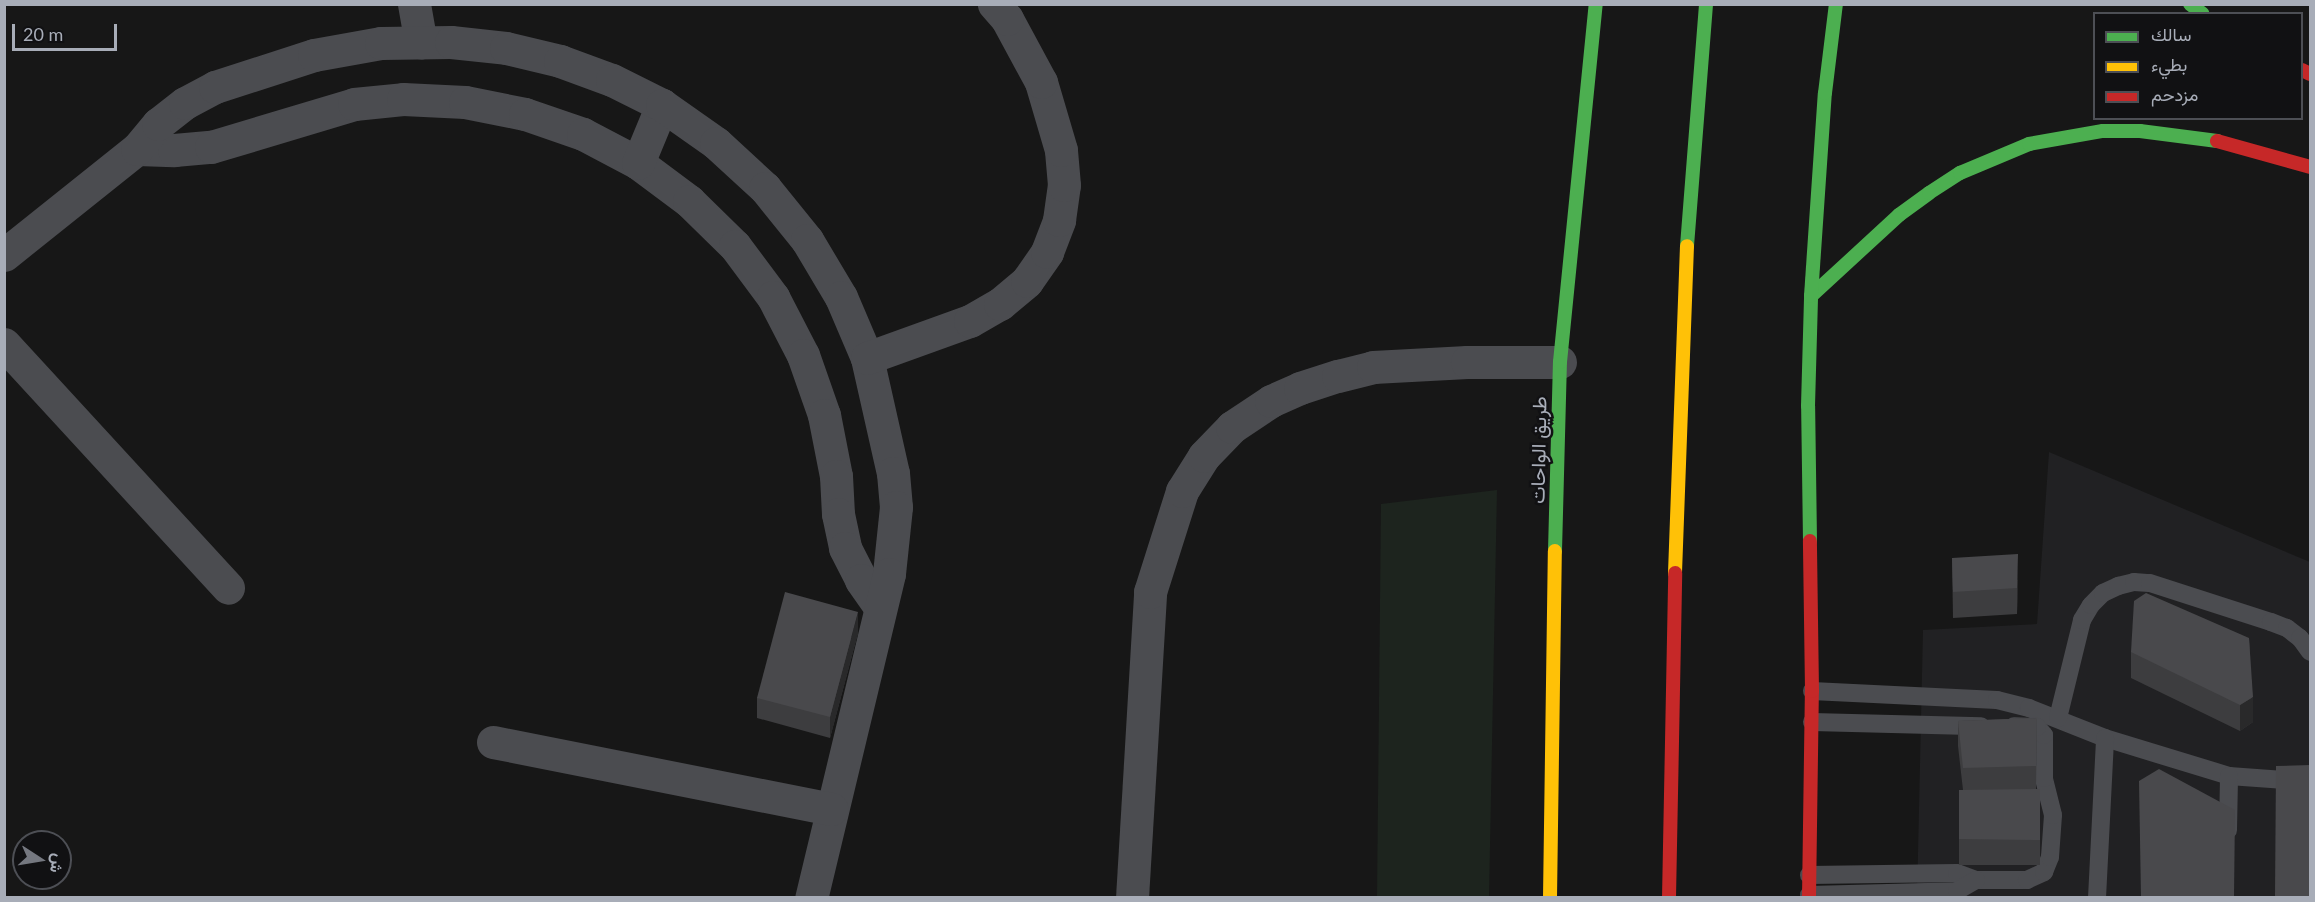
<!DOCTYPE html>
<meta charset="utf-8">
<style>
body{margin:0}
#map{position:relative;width:2315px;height:902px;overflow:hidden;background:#171717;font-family:Lato,Vazirmatn,sans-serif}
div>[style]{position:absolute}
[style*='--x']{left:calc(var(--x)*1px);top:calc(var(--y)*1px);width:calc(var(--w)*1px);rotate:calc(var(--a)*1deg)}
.built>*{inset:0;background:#212123}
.green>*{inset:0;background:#1d241e}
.lane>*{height:18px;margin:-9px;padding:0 9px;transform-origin:9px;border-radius:9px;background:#4b4c50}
.street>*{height:33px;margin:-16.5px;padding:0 16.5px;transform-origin:16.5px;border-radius:16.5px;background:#4b4c50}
.fast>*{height:14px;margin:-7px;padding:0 7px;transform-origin:7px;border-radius:7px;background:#4caf50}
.slow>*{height:14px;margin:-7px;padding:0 7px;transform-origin:7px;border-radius:7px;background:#ffc107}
.jam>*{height:14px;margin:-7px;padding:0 7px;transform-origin:7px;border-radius:7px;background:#c62828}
.wall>*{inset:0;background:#3d3d3f}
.shaded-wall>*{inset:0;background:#29292a}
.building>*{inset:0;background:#49494c}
span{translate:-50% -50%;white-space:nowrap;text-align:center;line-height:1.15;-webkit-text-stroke:5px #111113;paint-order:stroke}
.street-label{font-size:20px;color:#a8adb8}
.frame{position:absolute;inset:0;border:6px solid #a8adb8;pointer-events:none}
.legend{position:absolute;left:2093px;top:12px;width:210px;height:108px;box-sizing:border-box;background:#111113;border:2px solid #4d4f55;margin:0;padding:8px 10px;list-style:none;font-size:18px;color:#a8adb8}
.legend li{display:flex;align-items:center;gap:12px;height:30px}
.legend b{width:30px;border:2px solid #4d4f55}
.north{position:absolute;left:12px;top:830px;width:60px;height:60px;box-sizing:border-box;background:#111113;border:2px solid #4d4f55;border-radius:50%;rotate:102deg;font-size:16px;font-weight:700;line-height:24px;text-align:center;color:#a8adb8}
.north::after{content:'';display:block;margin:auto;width:21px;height:27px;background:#757880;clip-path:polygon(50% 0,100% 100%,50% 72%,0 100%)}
.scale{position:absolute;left:12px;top:24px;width:105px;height:27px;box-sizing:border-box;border:3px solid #a8adb8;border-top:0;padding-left:8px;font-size:18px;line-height:21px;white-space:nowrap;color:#a8adb8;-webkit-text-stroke:4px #111113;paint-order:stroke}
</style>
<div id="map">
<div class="built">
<div style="clip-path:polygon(2049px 452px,2310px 562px,2310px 897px,1917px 898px,1923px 630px,2037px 624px)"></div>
</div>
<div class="green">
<div style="clip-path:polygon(1497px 490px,1489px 897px,1377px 897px,1381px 504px)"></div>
</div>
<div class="lane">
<div style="--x:1812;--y:691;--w:185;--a:2.8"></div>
<div style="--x:1997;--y:700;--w:33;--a:14"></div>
<div style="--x:2029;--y:708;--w:82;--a:21.5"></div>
<div style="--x:2105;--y:738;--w:130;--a:17"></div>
<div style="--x:2229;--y:776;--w:81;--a:4.2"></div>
<div style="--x:2058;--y:718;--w:101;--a:-76.2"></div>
<div style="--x:2082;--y:620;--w:17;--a:-59"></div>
<div style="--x:2091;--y:605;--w:17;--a:-45"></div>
<div style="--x:2103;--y:593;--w:17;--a:-25"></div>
<div style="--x:2118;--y:586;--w:16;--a:-14"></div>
<div style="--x:2134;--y:582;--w:16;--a:4"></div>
<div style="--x:2150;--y:583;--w:127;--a:17.9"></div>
<div style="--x:2271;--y:622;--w:17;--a:21"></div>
<div style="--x:2287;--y:628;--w:16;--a:38"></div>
<div style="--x:2300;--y:638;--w:17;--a:54"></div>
<div style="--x:1812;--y:722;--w:169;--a:1.4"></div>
<div style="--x:2228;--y:830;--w:54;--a:-88.9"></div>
<div style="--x:1809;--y:875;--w:148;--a:-0.8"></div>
<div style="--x:1957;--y:873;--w:20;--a:20"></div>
<div style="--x:1976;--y:880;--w:51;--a:0"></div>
<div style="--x:2027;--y:880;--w:19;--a:-25"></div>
<div style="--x:2044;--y:872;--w:16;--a:-68"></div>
<div style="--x:2050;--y:857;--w:42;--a:-85.9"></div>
<div style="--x:2053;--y:815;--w:38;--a:-104"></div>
<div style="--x:2044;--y:778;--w:43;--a:-90"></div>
<div style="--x:2044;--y:735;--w:11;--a:-131"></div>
<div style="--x:2037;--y:727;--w:23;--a:-178"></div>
<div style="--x:1809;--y:895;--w:148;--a:-1.5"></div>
<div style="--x:1957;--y:891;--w:22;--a:-30"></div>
<div style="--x:2097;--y:898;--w:160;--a:-87.1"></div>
</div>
<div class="street">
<div style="--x:414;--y:4;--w:39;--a:80"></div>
<div style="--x:137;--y:149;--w:37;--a:2"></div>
<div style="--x:174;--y:150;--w:37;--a:-5"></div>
<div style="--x:211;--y:147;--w:149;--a:-16.7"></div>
<div style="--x:354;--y:104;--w:49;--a:-5.8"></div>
<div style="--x:403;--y:99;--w:62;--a:2.8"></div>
<div style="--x:465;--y:102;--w:61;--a:11.3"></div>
<div style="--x:525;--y:114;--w:61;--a:19"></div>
<div style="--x:583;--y:134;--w:62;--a:27.8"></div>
<div style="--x:638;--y:163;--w:64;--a:36.7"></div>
<div style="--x:689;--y:201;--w:64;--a:44.4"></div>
<div style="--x:735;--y:246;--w:64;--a:53.3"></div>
<div style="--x:773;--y:297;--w:65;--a:62.7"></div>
<div style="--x:803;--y:355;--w:64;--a:70.7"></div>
<div style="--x:824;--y:415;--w:62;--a:78.9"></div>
<div style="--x:836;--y:476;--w:38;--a:87"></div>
<div style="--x:838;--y:514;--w:35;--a:78"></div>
<div style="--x:845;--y:548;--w:36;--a:63"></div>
<div style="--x:861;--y:580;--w:33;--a:55"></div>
<div style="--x:638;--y:163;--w:63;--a:-67.5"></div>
<div style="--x:4;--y:255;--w:170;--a:-38.6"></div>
<div style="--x:137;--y:149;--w:33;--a:-50"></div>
<div style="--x:158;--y:124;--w:34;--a:-38"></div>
<div style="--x:185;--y:103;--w:34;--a:-28"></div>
<div style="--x:215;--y:87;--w:104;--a:-17.9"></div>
<div style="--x:314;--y:55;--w:68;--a:-10.2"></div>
<div style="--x:381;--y:43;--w:70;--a:-0.8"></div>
<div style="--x:451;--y:42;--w:55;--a:6.2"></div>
<div style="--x:506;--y:48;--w:56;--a:13.5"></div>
<div style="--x:560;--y:61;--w:55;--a:20.1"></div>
<div style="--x:612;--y:80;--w:56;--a:26.6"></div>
<div style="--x:662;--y:105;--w:66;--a:35.1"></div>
<div style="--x:716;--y:143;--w:67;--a:42.6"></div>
<div style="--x:765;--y:188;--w:67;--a:51.1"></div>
<div style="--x:807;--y:240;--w:66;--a:59.2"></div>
<div style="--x:841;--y:297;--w:66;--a:66.9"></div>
<div style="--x:867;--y:358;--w:118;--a:77.3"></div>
<div style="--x:893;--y:473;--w:34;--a:85"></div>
<div style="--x:896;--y:507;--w:67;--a:96"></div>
<div style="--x:889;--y:574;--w:333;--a:103.5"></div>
<div style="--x:4;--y:344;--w:331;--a:47.4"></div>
<div style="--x:867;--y:358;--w:109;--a:-19.8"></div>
<div style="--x:970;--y:321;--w:34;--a:-30"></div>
<div style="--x:1000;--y:304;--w:35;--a:-40"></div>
<div style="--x:1027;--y:281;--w:35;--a:-55"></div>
<div style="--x:1047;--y:252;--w:34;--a:-69"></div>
<div style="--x:1059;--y:220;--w:35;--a:-82"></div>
<div style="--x:1064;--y:185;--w:35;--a:-95"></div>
<div style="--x:1061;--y:150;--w:71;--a:-106.4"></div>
<div style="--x:1041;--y:82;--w:72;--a:-118.4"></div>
<div style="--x:1007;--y:19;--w:20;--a:-131"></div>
<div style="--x:493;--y:742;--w:345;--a:11.2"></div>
<div style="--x:1132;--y:898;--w:307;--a:-86.6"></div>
<div style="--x:1150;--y:592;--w:106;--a:-72.4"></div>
<div style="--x:1182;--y:491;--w:41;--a:-57.8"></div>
<div style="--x:1204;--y:456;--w:40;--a:-46"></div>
<div style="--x:1232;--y:427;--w:47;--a:-33.7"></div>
<div style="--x:1271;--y:401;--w:32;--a:-24"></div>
<div style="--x:1300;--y:388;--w:40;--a:-18"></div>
<div style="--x:1338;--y:376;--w:36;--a:-14"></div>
<div style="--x:1373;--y:367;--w:94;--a:-3"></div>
<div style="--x:1467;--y:362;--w:93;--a:0"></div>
</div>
<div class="fast">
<div style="--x:2190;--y:4;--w:16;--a:38"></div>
<div style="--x:1687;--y:246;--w:243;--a:-85.5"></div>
<div style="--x:1811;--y:296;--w:120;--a:-42.6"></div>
<div style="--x:1899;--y:215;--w:37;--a:-36"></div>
<div style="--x:1929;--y:193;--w:37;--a:-33"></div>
<div style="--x:1960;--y:173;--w:75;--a:-22.8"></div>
<div style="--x:2029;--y:144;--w:75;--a:-10"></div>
<div style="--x:2103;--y:131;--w:37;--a:0"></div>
<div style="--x:2140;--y:131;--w:78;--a:7.4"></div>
<div style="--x:1810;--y:541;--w:135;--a:-90.8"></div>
<div style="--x:1808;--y:406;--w:110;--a:-88.4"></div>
<div style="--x:1811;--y:296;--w:203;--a:-86.1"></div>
<div style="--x:1825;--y:93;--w:90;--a:-83"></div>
<div style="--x:1555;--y:551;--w:189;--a:-88.5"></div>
<div style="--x:1560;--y:362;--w:360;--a:-84.3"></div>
</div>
<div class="slow">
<div style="--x:1675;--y:573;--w:327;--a:-87.9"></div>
<div style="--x:1550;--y:898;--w:347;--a:-89.2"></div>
</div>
<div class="jam">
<div style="--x:2302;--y:70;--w:9;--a:27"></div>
<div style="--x:2217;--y:141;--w:97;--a:15.6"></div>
<div style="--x:1669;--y:898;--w:325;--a:-88.9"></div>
<div style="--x:1809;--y:898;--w:207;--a:-89.2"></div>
<div style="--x:1812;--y:691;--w:150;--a:-90.8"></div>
</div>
<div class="wall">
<div style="clip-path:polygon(1952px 558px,2018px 580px,2017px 614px,1953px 618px)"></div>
<div style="clip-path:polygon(858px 633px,830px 738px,757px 718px,757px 698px)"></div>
<div style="clip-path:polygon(2249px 638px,2253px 722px,2240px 731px,2131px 678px,2131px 652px)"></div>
<div style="clip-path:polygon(2037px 718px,2036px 789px,2040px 789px,2040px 865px,1959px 865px,1959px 790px,1963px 790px,1958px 746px,1958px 721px)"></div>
</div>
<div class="shaded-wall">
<div style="clip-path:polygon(2018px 554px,2018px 580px,2017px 614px,2017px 588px)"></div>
<div style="clip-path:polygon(858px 612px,858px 633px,830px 738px,830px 717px)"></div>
<div style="clip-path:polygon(2253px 697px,2253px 722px,2240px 731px,2240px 705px)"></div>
</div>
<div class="building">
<div style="clip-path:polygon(2018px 554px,2017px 588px,1953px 592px,1952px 558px)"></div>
<div style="clip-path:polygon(785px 592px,858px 612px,830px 717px,757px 698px)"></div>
<div style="clip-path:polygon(2146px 593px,2249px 638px,2253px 697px,2240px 705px,2131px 652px,2134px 601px)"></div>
<div style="clip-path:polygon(2037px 718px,2036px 766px,1963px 768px,1958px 721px)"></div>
<div style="clip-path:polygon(2310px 765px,2310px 897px,2275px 897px,2276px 766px)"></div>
<div style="clip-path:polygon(2159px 769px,2235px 810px,2234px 897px,2141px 897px,2139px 781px)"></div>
<div style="clip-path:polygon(2040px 789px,2040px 840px,1959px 839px,1959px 790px)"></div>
</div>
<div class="street-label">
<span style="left:1538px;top:450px;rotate:-89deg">طريق الواحات</span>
</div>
<div class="frame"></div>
<ul class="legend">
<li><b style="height:8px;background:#4caf50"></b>سالك</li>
<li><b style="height:8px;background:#ffc107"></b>بطيء</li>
<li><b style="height:8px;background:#c62828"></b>مزدحم</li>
</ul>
<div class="north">ش</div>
<div class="scale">20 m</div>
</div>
